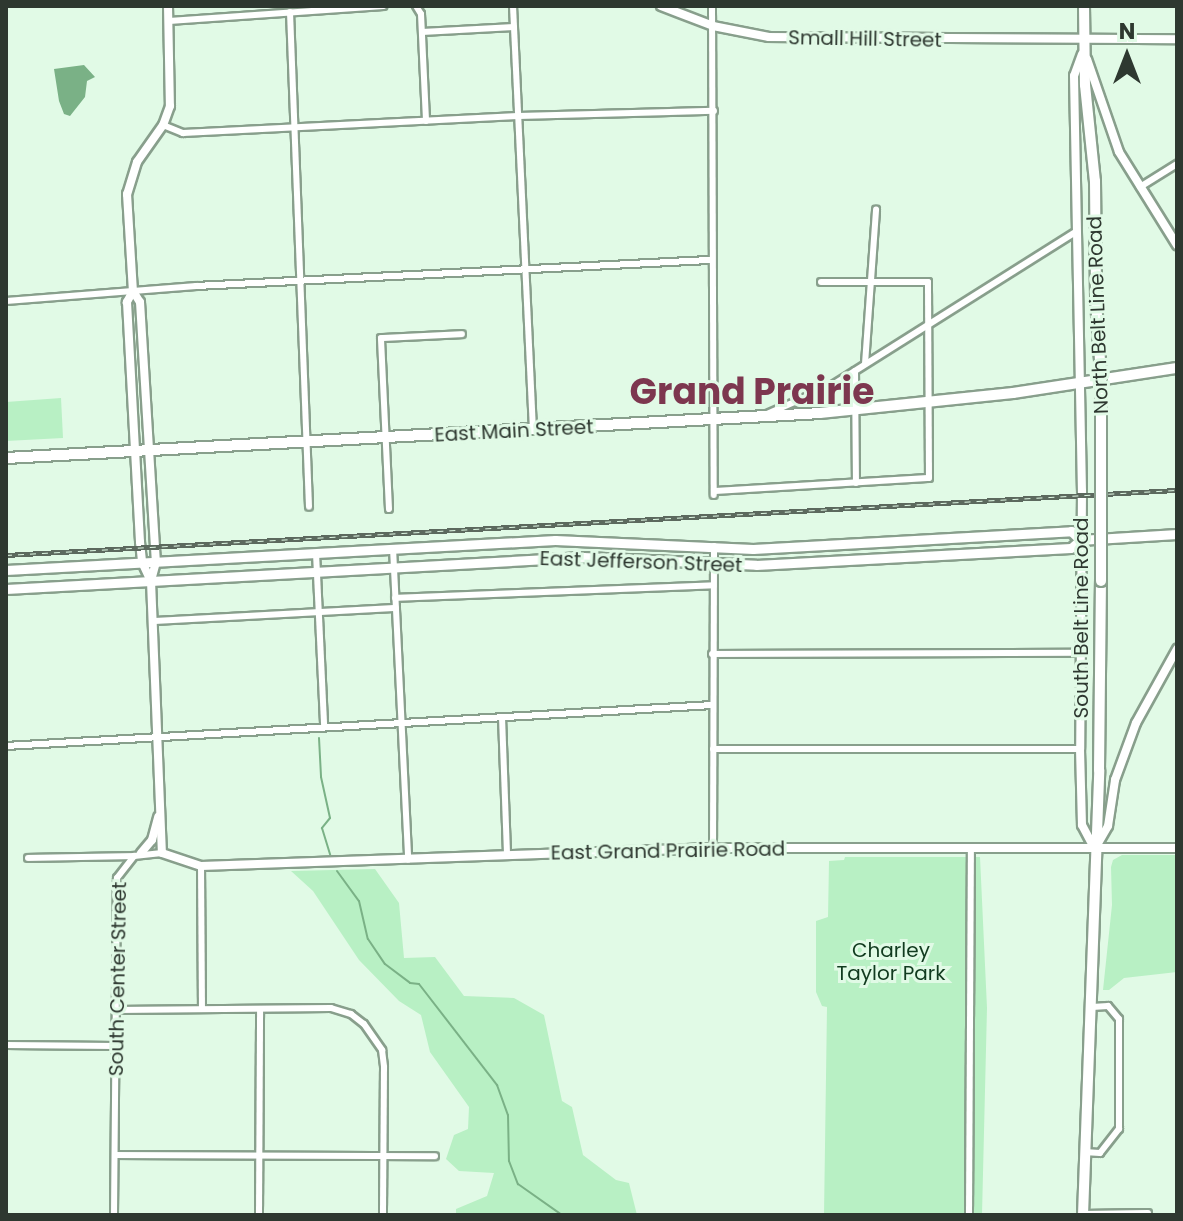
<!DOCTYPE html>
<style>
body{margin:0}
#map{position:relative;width:1183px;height:1221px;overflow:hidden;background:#e1fae6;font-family:Poppins,sans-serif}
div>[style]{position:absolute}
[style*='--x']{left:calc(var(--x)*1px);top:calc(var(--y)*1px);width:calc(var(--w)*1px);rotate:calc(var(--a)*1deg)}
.green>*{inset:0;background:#b8f0c4}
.water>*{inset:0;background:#7ab186}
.stream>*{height:2px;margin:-1px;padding:0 1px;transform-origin:1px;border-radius:1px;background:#7ab186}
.roads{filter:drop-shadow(2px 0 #889f8c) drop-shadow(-2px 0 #889f8c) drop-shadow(0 2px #889f8c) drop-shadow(0 -2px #889f8c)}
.minor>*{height:6px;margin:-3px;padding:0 3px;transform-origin:3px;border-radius:3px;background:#fff}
.tertiary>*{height:8px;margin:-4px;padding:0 4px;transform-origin:4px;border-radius:4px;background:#fff}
.secondary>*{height:9px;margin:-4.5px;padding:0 4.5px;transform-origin:4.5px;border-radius:4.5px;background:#fff}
.primary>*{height:10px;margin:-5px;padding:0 5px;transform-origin:5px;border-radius:5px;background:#fff}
.rail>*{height:5px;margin-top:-2.5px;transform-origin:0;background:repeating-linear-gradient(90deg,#e1fae6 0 6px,#5c695e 0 12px);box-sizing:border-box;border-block:2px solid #5c695e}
.bridges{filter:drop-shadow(2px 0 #889f8c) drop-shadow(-2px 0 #889f8c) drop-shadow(0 2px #889f8c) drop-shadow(0 -2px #889f8c)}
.primary-bridge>*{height:10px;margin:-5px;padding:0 5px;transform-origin:5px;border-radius:5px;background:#fff}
span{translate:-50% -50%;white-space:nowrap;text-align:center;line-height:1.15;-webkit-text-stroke:6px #e1fae6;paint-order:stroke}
.street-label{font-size:20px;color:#2e3830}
.park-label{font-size:20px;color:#113b1f}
.town-label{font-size:36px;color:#7d374f;font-weight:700}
.frame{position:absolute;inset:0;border:8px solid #2e3830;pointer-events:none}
.north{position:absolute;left:1087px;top:16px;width:80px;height:80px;-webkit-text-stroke:6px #e1fae6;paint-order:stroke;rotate:0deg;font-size:22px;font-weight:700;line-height:32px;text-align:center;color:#2e3830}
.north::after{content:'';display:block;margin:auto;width:28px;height:36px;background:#2e3830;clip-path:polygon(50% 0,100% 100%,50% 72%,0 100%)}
</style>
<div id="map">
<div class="green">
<div style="clip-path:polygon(61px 398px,63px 438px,6px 441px,6px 402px)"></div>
<div style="clip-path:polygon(1122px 855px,1177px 855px,1177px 972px,1124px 978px,1109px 990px,1103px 990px,1112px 905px,1111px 867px,1113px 860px)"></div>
<div style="clip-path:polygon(845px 857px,980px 857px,987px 1008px,982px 1215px,824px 1215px,827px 1007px,822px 1006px,816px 992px,816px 921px,828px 917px,829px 861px,844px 860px)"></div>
<div style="clip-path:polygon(375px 869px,399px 903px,404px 958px,435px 957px,464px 996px,514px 998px,544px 1015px,562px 1101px,572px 1107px,583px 1155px,616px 1180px,629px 1183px,637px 1215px,456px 1215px,456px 1209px,487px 1196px,494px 1173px,459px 1171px,446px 1159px,454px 1135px,468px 1129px,469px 1107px,430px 1052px,421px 1015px,399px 1001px,359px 960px,313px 891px,291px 871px)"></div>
</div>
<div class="water">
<div style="clip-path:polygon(84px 65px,95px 77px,87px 81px,85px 97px,70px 116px,64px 114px,59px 101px,54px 69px)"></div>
</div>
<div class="stream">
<div style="--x:319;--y:738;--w:39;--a:87"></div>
<div style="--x:321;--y:777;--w:42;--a:77.6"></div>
<div style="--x:330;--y:818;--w:13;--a:129"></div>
<div style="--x:322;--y:828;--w:28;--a:73"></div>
<div style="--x:337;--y:871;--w:37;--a:54"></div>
<div style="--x:359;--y:901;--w:39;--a:77"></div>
<div style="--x:368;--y:939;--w:30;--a:56"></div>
<div style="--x:385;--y:964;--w:31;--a:37"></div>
<div style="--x:410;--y:983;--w:9;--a:6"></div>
<div style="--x:419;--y:984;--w:128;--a:52.3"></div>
<div style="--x:497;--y:1085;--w:32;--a:70"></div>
<div style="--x:508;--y:1115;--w:46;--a:88.8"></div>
<div style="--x:509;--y:1161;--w:25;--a:69"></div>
<div style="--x:518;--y:1184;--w:54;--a:35.2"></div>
</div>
<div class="roads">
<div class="minor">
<div style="--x:416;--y:6;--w:9;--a:58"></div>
<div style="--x:421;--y:14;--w:107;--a:87.3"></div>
<div style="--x:513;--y:6;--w:423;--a:87.3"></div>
<div style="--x:712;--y:6;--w:489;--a:89.8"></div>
<div style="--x:290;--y:12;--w:495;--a:87.8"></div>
<div style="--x:169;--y:21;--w:215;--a:-4"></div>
<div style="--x:422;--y:32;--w:92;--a:-3.1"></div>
<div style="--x:163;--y:125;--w:22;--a:22"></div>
<div style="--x:183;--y:133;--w:335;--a:-2.9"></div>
<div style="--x:518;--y:116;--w:196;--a:-1.5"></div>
<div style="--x:1140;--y:187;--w:44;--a:-31.9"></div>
<div style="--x:6;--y:301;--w:191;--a:-4.5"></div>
<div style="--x:196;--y:286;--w:515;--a:-2.9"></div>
<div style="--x:865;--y:364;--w:155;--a:-85.9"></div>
<div style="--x:855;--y:371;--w:112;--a:89.5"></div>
<div style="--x:769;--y:413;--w:68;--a:-23.5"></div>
<div style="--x:831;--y:386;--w:289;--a:-32.2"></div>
<div style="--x:714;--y:491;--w:215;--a:-3.5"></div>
<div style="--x:929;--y:478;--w:196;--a:-90.3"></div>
<div style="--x:928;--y:282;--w:107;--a:180"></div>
<div style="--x:389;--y:509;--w:171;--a:-92.7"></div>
<div style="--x:381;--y:338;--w:81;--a:-2.8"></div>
<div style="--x:393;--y:548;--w:312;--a:87.2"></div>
<div style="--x:316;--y:553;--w:172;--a:87.3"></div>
<div style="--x:395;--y:598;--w:317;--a:-2.3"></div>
<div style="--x:153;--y:621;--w:243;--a:-3.1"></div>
<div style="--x:712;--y:654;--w:368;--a:-0.2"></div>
<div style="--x:502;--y:717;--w:138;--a:87.9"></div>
<div style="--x:6;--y:746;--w:708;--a:-3.32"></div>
<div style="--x:713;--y:749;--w:367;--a:0"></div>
<div style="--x:713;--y:848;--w:302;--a:-89.8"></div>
<div style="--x:28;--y:858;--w:106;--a:-1.1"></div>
<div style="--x:201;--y:866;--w:143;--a:89.6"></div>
<div style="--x:116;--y:1010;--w:215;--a:-0.5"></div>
<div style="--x:331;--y:1008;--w:21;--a:17"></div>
<div style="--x:351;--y:1014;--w:16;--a:38"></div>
<div style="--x:364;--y:1024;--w:32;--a:55"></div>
<div style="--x:382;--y:1050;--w:17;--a:83"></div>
<div style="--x:384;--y:1067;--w:148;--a:90.4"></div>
<div style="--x:6;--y:1045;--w:109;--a:0.5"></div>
<div style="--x:1084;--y:1152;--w:16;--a:4"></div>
<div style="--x:1100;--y:1153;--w:31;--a:-52"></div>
<div style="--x:1119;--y:1129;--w:110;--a:-90"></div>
<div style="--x:1119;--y:1019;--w:17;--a:-130"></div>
<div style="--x:1108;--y:1006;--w:16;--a:176"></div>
<div style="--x:115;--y:1155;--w:320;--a:0.2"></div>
<div style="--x:1083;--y:1214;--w:65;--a:-0.9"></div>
<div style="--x:114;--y:1215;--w:337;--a:-89.5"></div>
<div style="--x:117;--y:878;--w:28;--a:-52"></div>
<div style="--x:134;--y:856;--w:28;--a:-6"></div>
<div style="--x:259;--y:1215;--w:206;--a:-89.7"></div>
<div style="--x:969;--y:1215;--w:365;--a:-89.7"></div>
</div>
<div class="tertiary">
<div style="--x:168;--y:6;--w:100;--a:88.9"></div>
<div style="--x:170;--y:106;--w:20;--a:110"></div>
<div style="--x:163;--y:125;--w:45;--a:125.1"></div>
<div style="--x:137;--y:162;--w:34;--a:107"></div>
<div style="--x:127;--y:194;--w:97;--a:86.5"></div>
<div style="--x:133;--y:291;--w:13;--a:58"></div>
<div style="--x:140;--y:302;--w:260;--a:86.5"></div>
<div style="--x:156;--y:562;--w:20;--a:105"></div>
<div style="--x:151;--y:581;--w:272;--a:87.7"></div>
<div style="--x:162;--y:853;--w:41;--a:18.4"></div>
<div style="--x:201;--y:866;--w:512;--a:-2.01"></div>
<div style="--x:713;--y:848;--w:464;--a:0"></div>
<div style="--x:661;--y:6;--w:56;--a:21"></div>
<div style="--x:713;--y:26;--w:57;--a:11.1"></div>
<div style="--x:769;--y:37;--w:408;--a:0.3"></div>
<div style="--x:1082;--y:54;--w:23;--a:110"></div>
<div style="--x:1074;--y:76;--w:415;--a:88.9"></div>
<div style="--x:1082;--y:491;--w:258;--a:90.4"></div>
<div style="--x:1080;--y:749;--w:76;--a:88.5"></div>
<div style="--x:1082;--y:825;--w:27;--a:62"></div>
<div style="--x:1087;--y:59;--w:98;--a:71"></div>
<div style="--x:1119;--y:152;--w:110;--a:58.1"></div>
<div style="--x:133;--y:291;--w:13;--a:119"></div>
<div style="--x:127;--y:302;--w:240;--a:86.9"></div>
<div style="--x:140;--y:542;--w:20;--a:84"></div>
<div style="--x:142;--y:562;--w:21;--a:65"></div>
<div style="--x:1097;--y:845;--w:22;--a:-60"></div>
<div style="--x:1108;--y:826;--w:47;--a:-81.3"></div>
<div style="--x:1115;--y:780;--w:61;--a:-69.8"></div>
<div style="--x:1136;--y:723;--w:85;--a:-61"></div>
<div style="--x:141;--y:853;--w:17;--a:-50"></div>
<div style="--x:152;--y:840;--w:24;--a:-75"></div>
</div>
<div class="secondary">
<div style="--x:6;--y:570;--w:550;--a:-3.13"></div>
<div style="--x:555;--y:540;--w:198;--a:2.6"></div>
<div style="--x:753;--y:549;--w:319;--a:-3.2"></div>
<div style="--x:1071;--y:531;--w:13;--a:45"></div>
<div style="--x:6;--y:589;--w:578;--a:-3.17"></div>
<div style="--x:583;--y:557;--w:173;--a:2.6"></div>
<div style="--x:756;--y:565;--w:315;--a:-3.1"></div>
<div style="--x:1071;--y:548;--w:12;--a:-42"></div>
<div style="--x:1080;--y:540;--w:97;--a:-3.5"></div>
</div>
<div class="primary">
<div style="--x:1084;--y:6;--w:79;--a:89.3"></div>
<div style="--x:1085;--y:85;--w:97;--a:84.1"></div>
<div style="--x:1095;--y:181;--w:119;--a:89.5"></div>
<div style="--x:6;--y:458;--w:815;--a:-3.16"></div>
<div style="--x:820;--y:413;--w:194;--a:-5.9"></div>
<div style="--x:1013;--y:393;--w:166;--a:-8.7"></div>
<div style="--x:1083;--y:1215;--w:445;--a:-87.9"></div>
<div style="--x:1099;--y:770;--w:189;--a:-89.4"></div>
</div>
</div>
<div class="rail">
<div style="--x:6;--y:555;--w:1173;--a:-3.18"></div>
</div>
<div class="bridges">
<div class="primary-bridge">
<div style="--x:1096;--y:300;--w:76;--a:86.2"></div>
<div style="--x:1101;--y:376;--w:205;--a:90"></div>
</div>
</div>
<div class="street-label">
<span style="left:865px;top:39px;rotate:1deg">Small Hill Street</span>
<span style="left:1098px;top:315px;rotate:-92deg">North Belt Line Road</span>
<span style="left:514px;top:431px;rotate:-3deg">East Main Street</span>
<span style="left:641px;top:562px;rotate:2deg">East Jefferson Street</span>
<span style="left:1081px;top:618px;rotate:-90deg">South Belt Line Road</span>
<span style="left:668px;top:851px;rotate:-1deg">East Grand Prairie Road</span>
<span style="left:118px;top:979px;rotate:-89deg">South Center Street</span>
</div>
<div class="park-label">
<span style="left:891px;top:962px">Charley<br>Taylor Park</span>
</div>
<div class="town-label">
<span style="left:752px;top:392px">Grand Prairie</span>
</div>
<div class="frame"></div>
<div class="north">N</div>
</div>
